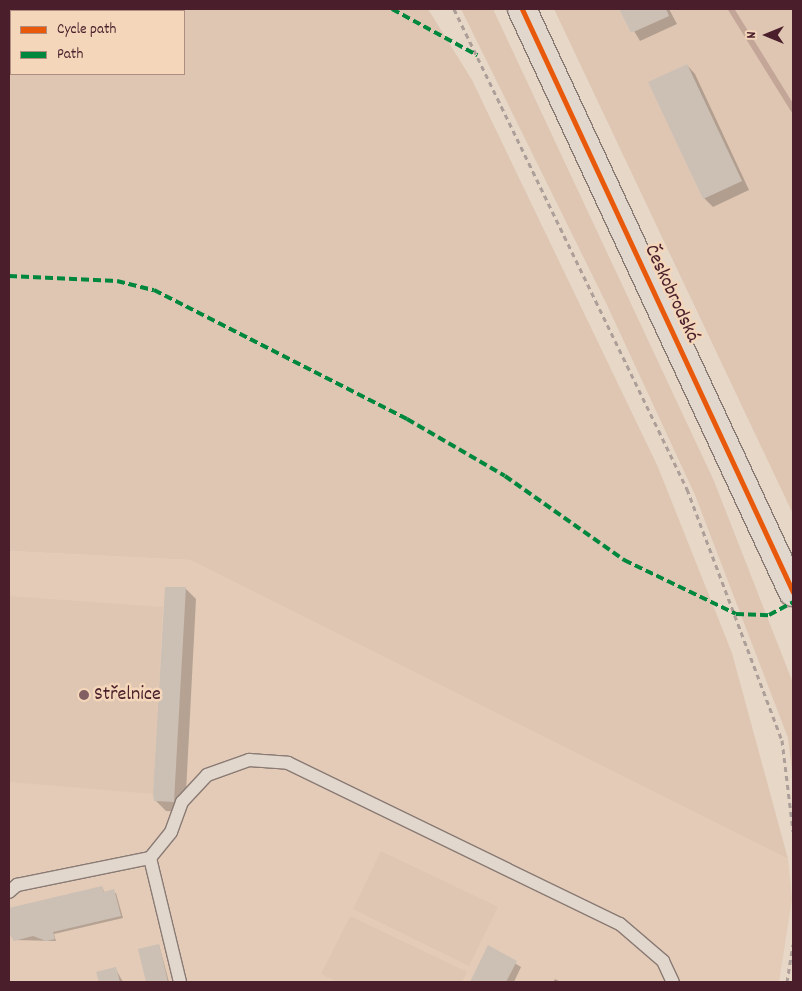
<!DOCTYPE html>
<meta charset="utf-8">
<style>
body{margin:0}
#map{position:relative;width:802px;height:991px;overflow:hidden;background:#e7d7c7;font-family:Dekko,sans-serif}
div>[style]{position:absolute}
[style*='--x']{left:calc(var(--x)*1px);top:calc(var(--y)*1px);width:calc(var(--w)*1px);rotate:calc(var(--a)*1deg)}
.built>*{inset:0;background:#e3cbb7}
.green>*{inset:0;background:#dfc6b3}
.shadow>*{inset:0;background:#0003}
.stream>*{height:6px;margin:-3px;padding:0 3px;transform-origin:3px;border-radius:3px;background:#c3a697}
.building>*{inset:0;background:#ccbfb4}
.path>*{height:3px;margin-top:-1.5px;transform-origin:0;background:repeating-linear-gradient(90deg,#ac9e98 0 5px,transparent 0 9px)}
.roads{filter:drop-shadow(1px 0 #897a74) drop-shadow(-1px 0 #897a74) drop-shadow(0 1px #897a74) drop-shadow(0 -1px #897a74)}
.service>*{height:12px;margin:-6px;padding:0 6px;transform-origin:6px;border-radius:6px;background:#e2d7cc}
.primary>*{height:28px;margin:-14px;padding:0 14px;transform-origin:14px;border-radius:14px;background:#e2d7cc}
.quiet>*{height:4px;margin-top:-2px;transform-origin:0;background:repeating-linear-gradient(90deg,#00873e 0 8px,transparent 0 12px)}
.cycleway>*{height:5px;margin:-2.5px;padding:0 2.5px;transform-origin:2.5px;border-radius:2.5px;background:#e8590c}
.dots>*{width:14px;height:14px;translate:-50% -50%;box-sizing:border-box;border:2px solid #f4d7ba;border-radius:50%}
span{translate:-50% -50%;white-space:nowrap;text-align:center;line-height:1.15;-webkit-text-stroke:5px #f4d7ba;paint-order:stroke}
.street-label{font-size:20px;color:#4a1f2b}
.poi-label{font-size:20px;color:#4a1f2b}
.left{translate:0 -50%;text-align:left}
.frame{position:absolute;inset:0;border:10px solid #4a1f2b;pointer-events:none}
.legend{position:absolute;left:10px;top:10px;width:175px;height:65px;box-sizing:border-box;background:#f4d7ba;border:1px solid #b08d81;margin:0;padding:6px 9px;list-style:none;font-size:15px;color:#4a1f2b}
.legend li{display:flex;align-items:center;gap:10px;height:25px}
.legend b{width:25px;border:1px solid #b08d81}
.north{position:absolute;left:742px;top:10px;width:50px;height:50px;-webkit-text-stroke:4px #f4d7ba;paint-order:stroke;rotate:270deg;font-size:14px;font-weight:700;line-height:20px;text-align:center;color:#4a1f2b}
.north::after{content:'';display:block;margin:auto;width:18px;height:22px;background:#4a1f2b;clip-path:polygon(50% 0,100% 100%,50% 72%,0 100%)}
</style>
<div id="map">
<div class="built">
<div style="clip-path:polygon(9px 551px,190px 560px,788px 859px,792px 899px,779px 982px,9px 982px)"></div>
</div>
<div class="green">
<div style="clip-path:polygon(evenodd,9px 9px,428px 9px,472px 80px,658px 467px,732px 653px,788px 859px,190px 560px,9px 551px,9px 9px,11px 11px,184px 11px,184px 74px,11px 74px,11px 11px)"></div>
<div style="clip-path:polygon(461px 9px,493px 9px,714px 481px,793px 683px,793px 780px,788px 738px,695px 495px,607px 305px)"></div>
<div style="clip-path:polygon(evenodd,554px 9px,619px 9px,631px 33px,669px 16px,666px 9px,793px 9px,793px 514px,554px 9px,687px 64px,742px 181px,703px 199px,649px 82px,687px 64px)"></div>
<div style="clip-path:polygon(9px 596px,163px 607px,153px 794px,9px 782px)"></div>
<div style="clip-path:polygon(381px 851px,498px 907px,469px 966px,353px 909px)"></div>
<div style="clip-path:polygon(350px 916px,467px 972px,462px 982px,338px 982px,321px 974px)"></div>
</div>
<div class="shadow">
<div style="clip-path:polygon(621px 9px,669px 9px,677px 24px,640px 41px)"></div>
<div style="clip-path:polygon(687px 65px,695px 74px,749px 190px,713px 207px,704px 198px)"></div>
<div style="clip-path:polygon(185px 588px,196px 599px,185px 812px,166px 811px,155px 800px)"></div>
<div style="clip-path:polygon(102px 887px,105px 893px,116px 893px,123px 918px,54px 934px,56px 941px,15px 940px,9px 909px)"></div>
<div style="clip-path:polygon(159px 945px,169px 982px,147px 982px,140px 950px)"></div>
<div style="clip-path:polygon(489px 947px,521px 967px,514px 982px,471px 982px)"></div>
<div style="clip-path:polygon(115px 968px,123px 982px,100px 982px,98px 972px)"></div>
<div style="clip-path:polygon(555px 979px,561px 982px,553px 982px)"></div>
</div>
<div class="stream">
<div style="--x:731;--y:9;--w:118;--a:58.2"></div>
</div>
<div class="building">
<div style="clip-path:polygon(619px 9px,666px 9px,669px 16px,631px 33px)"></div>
<div style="clip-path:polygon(687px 64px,742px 181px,703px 199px,648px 82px)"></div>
<div style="clip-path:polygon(165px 587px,186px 587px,174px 802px,154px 801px,153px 794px)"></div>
<div style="clip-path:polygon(102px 886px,104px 892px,114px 889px,121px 916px,53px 932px,55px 939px,46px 941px,33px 936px,14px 941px,9px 934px,9px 908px)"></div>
<div style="clip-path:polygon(159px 944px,168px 982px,146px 982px,138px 949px)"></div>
<div style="clip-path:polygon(488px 945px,517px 961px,506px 982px,470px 982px)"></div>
<div style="clip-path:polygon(116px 967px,120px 982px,99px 982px,96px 972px)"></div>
</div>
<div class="path">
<div style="--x:454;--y:9;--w:534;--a:64.11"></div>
<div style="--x:687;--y:489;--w:268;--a:69.3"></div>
<div style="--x:782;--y:740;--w:92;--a:83.1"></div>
<div style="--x:787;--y:982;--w:38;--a:-81"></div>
</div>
<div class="roads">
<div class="service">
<div style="--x:150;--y:858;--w:128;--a:76.4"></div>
<div style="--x:9;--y:892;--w:11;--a:-41"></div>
<div style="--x:17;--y:885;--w:136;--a:-11.5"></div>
<div style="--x:150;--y:858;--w:33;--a:-51"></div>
<div style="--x:171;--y:832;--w:32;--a:-70"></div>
<div style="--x:182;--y:802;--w:37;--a:-47"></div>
<div style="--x:207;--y:775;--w:45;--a:-19.7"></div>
<div style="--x:249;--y:760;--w:39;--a:4"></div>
<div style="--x:288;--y:763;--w:369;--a:25.9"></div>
<div style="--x:620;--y:924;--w:57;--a:40.7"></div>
<div style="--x:663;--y:961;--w:23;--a:65"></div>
</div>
<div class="primary">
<div style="--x:522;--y:9;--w:643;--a:65.07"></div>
</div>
</div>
<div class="quiet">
<div style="--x:392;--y:9;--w:97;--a:28.4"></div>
<div style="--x:9;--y:276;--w:108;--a:2.7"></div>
<div style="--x:117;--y:281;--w:38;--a:14"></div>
<div style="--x:154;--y:290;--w:284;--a:27"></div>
<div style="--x:407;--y:419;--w:113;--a:30.2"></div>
<div style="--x:505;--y:476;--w:146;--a:35.2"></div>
<div style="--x:624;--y:560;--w:124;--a:25.7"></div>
<div style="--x:736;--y:614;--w:33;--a:2"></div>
<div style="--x:769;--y:615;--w:27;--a:-28"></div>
</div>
<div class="cycleway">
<div style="--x:522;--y:9;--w:643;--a:65.07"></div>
</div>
<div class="dots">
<div style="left:84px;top:695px;background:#815f62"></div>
</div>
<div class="street-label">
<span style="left:671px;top:294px;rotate:65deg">Českobrodská</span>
</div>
<div class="poi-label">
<span class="left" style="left:94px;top:695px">Střelnice</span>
</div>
<div class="frame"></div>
<ul class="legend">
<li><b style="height:6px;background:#e8590c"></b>Cycle path</li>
<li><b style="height:6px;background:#00873e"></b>Path</li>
</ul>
<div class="north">N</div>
</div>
